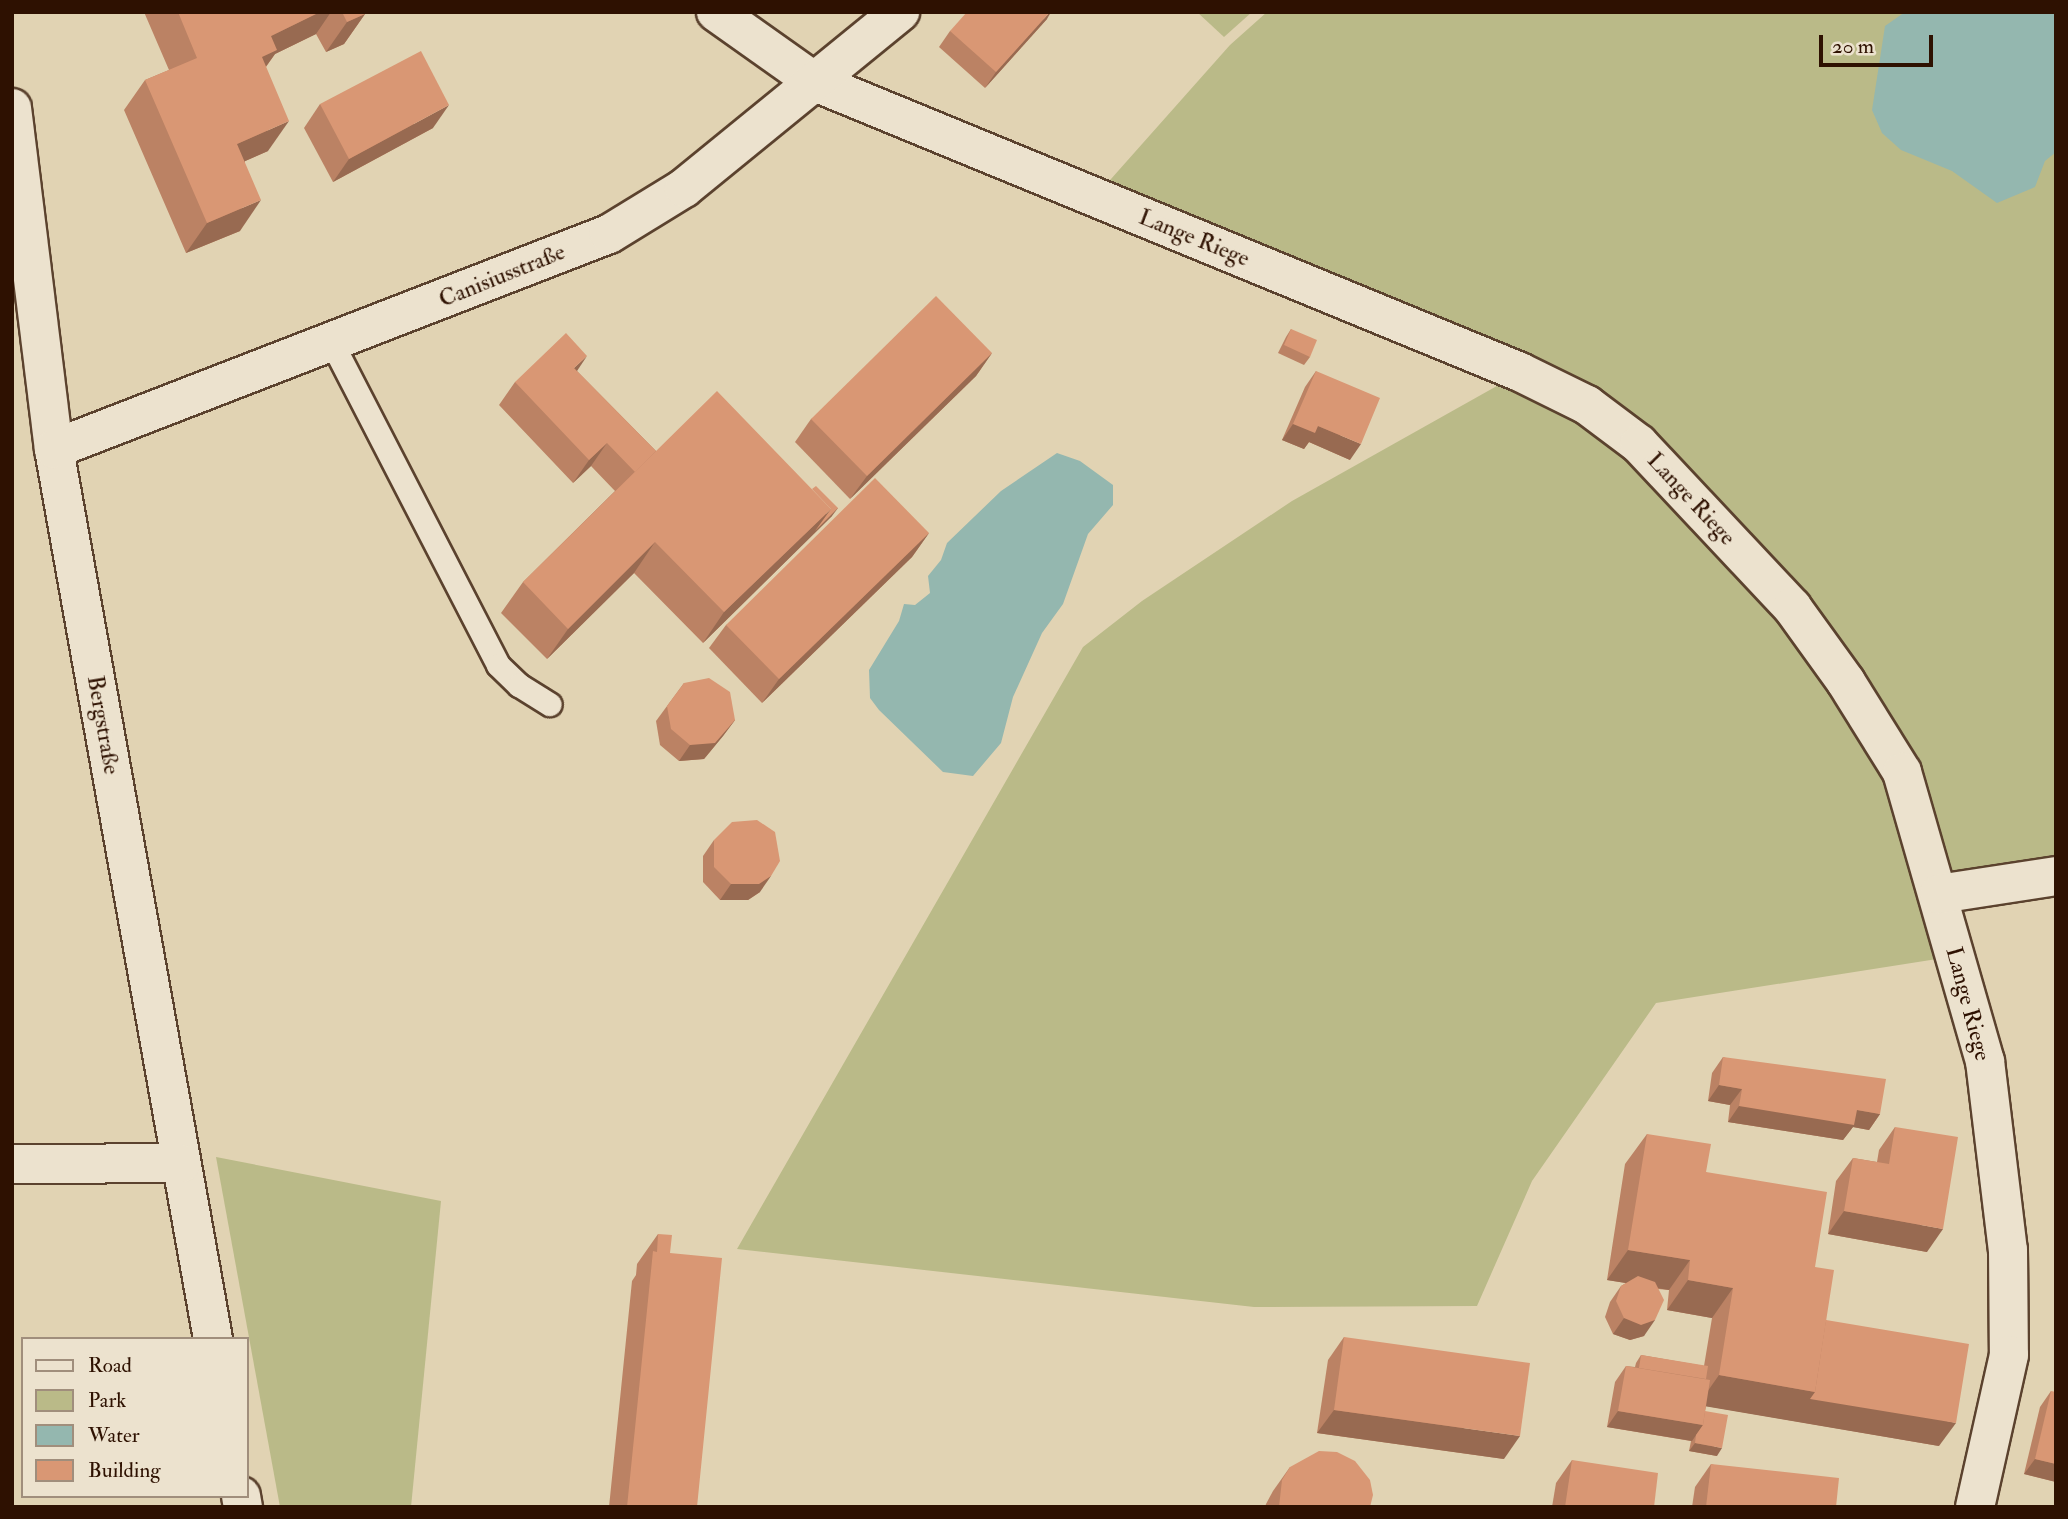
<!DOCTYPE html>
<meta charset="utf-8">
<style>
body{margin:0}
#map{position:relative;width:2068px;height:1519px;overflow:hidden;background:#e1d3b3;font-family:"IM FELL Double Pica",serif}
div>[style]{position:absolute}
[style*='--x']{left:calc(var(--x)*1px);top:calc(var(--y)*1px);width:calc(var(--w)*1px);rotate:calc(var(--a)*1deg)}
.green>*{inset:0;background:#baba88}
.water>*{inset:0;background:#94b7af}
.roads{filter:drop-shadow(2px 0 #5b422e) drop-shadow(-2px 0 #5b422e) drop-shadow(0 2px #5b422e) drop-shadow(0 -2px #5b422e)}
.service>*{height:23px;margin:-11.5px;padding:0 11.5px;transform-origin:11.5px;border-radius:11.5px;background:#ece2ce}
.minor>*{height:38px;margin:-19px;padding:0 19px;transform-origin:19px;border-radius:19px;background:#ece2ce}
.wall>*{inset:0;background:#bb8264}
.shaded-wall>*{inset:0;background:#986a51}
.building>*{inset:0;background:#d99774}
span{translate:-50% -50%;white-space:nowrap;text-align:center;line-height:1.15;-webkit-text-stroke:7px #ece2ce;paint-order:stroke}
.street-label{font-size:23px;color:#2e1101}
.frame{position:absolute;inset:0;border:14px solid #2e1101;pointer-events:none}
.legend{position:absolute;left:21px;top:1337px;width:228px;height:161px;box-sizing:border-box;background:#ece2ce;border:2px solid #a08e7c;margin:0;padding:9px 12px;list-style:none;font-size:21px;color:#2e1101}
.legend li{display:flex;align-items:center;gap:14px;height:35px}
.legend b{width:35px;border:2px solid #a08e7c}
.scale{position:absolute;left:1819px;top:35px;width:114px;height:32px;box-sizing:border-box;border:4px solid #2e1101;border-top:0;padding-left:9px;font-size:21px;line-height:24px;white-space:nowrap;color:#2e1101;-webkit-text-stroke:5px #ece2ce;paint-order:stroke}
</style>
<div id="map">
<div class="green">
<div style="clip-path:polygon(1197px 12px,1252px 12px,1224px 37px)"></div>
<div style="clip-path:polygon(1267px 12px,2056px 12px,2056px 876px,1940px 894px,1956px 956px,1656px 1003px,1532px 1181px,1477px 1306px,1254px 1307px,737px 1249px,1083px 647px,1142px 601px,1292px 501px,1520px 373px,1095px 197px,1230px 45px)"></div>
<div style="clip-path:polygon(216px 1157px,441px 1201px,411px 1507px,280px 1507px)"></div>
</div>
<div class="water">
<div style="clip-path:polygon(1905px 12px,2056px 12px,2056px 152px,2045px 161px,2035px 187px,1997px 203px,1952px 171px,1901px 150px,1882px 133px,1872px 110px,1885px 26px)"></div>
<div style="clip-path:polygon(1057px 453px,1080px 461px,1113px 485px,1113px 505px,1088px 534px,1063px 604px,1042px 633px,1013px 697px,1001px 743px,973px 776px,943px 772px,879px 710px,870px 698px,869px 670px,899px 621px,904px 604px,915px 605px,930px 593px,928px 576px,941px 560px,947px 543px,1001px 491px)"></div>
</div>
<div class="roads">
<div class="service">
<div style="--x:332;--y:343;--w:362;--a:62.7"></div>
<div style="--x:498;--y:665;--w:29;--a:44"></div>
<div style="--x:519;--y:685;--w:36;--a:32"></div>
</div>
<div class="minor">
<div style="--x:716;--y:12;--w:121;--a:35.3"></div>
<div style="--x:815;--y:82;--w:762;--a:22.36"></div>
<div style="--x:1520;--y:372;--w:75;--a:26.2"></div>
<div style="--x:1587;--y:405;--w:65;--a:36.9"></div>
<div style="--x:1639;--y:444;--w:224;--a:46.8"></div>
<div style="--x:1792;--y:607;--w:92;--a:54.2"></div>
<div style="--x:1846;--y:682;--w:106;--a:58.1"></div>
<div style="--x:1902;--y:772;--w:301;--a:74"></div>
<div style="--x:1985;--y:1061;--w:190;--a:83.1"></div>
<div style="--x:2008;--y:1250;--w:105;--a:89.5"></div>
<div style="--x:2009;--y:1355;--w:156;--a:102.6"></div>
<div style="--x:12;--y:108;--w:344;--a:83"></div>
<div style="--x:54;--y:449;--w:904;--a:79.87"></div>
<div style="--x:54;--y:449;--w:595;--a:-21.18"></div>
<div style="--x:609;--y:234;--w:88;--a:-31.5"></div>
<div style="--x:684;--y:188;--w:279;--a:-39.2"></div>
<div style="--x:1939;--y:894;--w:118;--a:-8.7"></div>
<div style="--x:12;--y:1164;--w:169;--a:-0.3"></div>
<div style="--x:241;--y:1496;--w:11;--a:80"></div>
</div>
</div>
<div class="wall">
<div style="clip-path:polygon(144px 12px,364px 12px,365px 14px,344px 44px,326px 52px,316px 34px,275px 54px,266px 67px,268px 151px,245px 161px,240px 231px,186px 253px,124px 110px,145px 80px,169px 70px)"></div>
<div style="clip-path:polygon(1047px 19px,985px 88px,939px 47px,950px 31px)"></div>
<div style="clip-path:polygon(320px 104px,433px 128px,333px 182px,304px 128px)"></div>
<div style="clip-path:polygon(1291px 329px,1310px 357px,1304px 365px,1278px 353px,1286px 337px)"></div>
<div style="clip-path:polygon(992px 353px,976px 376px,850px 499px,795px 442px,811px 419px)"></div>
<div style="clip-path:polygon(577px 371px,656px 451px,832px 516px,703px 643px,634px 573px,547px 659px,501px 613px,523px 582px,615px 491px,591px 466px,573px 483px,499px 405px,515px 382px)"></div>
<div style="clip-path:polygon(1316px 371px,1350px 460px,1309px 442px,1304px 449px,1282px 440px,1305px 387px)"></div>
<div style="clip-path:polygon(929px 533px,912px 557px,762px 703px,709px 648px,726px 625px)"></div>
<div style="clip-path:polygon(684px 683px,735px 720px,723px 736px,704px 759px,679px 761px,660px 745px,656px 721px)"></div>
<div style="clip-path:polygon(714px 840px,760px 892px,748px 900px,720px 900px,703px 882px,703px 856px)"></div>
<div style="clip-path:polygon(1723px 1057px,1880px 1114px,1869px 1130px,1853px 1127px,1843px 1140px,1728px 1122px,1730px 1105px,1708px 1101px,1712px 1073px)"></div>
<div style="clip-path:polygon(1895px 1127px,1927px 1252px,1828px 1234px,1836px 1181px,1853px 1158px,1877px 1162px,1879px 1150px)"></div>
<div style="clip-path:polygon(1647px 1134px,1706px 1172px,1815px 1267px,1826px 1320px,1939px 1446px,1706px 1406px,1705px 1411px,1717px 1456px,1689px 1451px,1691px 1441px,1607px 1427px,1615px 1382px,1626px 1366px,1635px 1367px,1636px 1363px,1641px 1355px,1704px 1366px,1712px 1318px,1667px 1310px,1669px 1290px,1658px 1289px,1644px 1336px,1630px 1340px,1613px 1334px,1605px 1317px,1610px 1302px,1621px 1286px,1626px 1283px,1607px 1280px,1625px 1164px)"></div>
<div style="clip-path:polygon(658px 1234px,670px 1253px,697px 1507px,609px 1507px,632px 1281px,636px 1275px,637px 1264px)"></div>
<div style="clip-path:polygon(1344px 1337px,1504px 1459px,1317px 1433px,1328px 1360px)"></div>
<div style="clip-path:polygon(2051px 1391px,2056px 1482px,2024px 1474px,2040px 1407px)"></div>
<div style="clip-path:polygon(1572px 1460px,1654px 1507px,1552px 1507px,1556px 1483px)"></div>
<div style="clip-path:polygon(1711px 1464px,1836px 1507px,1692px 1507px,1695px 1487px)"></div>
<div style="clip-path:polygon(1290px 1467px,1370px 1507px,1265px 1507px,1266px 1504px,1273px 1491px)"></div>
</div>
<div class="shaded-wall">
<div style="clip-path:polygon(320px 12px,331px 12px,316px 34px,275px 54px,256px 80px,241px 87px,271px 36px)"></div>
<div style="clip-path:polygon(1050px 12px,1051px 12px,1047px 19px,985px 88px,996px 72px)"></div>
<div style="clip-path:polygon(365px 14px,344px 44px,326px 52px,347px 22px)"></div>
<div style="clip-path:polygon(449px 105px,433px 128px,333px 182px,349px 159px)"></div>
<div style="clip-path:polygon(289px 121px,268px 151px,216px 174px,237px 144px)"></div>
<div style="clip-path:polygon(261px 200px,240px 231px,186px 253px,207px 223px)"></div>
<div style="clip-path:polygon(992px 353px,976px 376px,850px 499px,867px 476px)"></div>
<div style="clip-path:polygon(587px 356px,571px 380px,574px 368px)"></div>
<div style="clip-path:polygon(1293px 424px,1318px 426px,1361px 444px,1350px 460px,1309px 442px,1304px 449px,1282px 440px)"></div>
<div style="clip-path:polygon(607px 443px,591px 466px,573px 483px,589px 460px)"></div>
<div style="clip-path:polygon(838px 508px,832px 516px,703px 643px,724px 612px,831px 509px)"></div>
<div style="clip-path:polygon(929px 533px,912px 557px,762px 703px,779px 679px)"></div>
<div style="clip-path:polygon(655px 542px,634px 573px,547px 659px,568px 629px)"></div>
<div style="clip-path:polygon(735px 720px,723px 736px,704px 759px,679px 761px,690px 745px)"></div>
<div style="clip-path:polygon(771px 876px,760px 892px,748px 900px,720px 900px,731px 884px)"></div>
<div style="clip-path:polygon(1719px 1085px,1742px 1089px,1730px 1105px,1708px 1101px)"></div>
<div style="clip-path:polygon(1739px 1106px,1857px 1110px,1880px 1114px,1869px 1130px,1853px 1127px,1843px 1140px,1728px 1122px)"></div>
<div style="clip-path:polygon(1844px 1211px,1943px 1229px,1927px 1252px,1828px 1234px)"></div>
<div style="clip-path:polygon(1628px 1250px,1690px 1260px,1669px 1290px,1607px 1280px)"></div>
<div style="clip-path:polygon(1688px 1280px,1733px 1288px,1712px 1318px,1667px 1310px)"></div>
<div style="clip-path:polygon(1624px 1318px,1655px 1320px,1644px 1336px,1630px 1340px,1613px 1334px)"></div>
<div style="clip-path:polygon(1719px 1375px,1815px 1392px,1956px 1423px,1939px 1446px,1698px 1405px)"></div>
<div style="clip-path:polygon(1334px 1410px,1520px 1436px,1504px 1459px,1317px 1433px)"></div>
<div style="clip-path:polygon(1618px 1411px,1703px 1425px,1692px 1441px,1607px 1427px)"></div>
<div style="clip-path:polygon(1695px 1443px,1722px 1448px,1717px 1456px,1689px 1451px)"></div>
<div style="clip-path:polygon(2035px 1459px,2056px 1464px,2056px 1482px,2024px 1474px)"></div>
</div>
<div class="building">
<div style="clip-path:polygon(178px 12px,320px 12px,271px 36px,277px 50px,262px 57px,289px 121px,237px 144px,261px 200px,207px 223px,145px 80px,197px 58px)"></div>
<div style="clip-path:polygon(342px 12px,364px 12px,365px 14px,347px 22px)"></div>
<div style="clip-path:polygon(967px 12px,1050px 12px,996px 72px,950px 31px)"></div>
<div style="clip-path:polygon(421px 51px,449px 105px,349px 159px,320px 104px)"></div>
<div style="clip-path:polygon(936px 296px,992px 353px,867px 476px,811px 419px)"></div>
<div style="clip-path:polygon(1291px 329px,1317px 340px,1310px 357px,1284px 345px)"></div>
<div style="clip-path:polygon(566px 333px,587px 356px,574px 368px,656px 451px,635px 472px,607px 443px,589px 460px,515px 382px)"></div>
<div style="clip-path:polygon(1316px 371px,1380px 398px,1361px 444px,1318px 426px,1315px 433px,1293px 424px)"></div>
<div style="clip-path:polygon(717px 391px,831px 509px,724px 612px,655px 542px,568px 629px,523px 582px)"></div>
<div style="clip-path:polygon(875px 478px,929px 533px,779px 679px,726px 625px)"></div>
<div style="clip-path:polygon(816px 486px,838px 508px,815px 531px,831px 509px,812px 489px)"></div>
<div style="clip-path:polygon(709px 678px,730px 692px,735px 720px,715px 743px,690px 745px,671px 729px,667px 706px,684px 683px)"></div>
<div style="clip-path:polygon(757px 820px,775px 832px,780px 861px,771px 876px,759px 884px,731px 884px,714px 867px,714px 840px,732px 822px)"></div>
<div style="clip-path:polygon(1723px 1057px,1886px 1079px,1880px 1114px,1857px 1110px,1854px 1125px,1739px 1106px,1742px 1089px,1719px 1085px)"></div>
<div style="clip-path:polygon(1895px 1127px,1958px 1137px,1943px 1229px,1844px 1211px,1853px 1158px,1889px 1164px)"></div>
<div style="clip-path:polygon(1647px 1134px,1711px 1144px,1706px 1172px,1827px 1192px,1815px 1267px,1834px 1270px,1815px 1392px,1719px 1375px,1733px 1288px,1688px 1280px,1690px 1260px,1628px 1250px)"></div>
<div style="clip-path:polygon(658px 1234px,672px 1235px,670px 1253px,722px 1258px,697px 1507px,627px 1507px,653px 1251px,657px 1252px)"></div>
<div style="clip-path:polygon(1638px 1276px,1655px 1282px,1664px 1300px,1655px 1320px,1641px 1325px,1624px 1318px,1616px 1301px,1621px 1286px)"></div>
<div style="clip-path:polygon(1826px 1320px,1969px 1344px,1956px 1423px,1810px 1399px,1815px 1392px)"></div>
<div style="clip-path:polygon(1344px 1337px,1530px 1363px,1520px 1436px,1334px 1410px)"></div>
<div style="clip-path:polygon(1641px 1355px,1708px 1366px,1706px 1379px,1639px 1368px)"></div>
<div style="clip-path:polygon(1626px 1366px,1710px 1380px,1703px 1425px,1618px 1411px)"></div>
<div style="clip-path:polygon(2051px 1391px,2056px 1392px,2056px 1464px,2035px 1459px)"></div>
<div style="clip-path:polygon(1705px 1411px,1728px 1415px,1722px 1448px,1695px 1443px,1696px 1435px,1703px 1425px)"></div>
<div style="clip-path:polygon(1319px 1451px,1337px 1452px,1355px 1461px,1370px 1480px,1373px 1495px,1370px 1507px,1279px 1507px,1282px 1480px,1290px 1467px)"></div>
<div style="clip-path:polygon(1572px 1460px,1658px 1473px,1654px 1507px,1565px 1507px)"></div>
<div style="clip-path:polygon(1711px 1464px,1839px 1478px,1836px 1507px,1706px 1507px)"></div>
</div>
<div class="street-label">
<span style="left:1194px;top:238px;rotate:22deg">Lange Riege</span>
<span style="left:502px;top:276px;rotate:-22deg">Canisiusstraße</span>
<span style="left:1691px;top:499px;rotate:47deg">Lange Riege</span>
<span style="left:103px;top:725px;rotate:80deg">Bergstraße</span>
<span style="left:1968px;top:1004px;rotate:75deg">Lange Riege</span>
</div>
<div class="frame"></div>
<ul class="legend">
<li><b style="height:9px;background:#ece2ce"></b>Road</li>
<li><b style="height:19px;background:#baba88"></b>Park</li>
<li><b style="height:19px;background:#94b7af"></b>Water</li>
<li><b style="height:19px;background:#d99774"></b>Building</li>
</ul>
<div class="scale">20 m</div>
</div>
